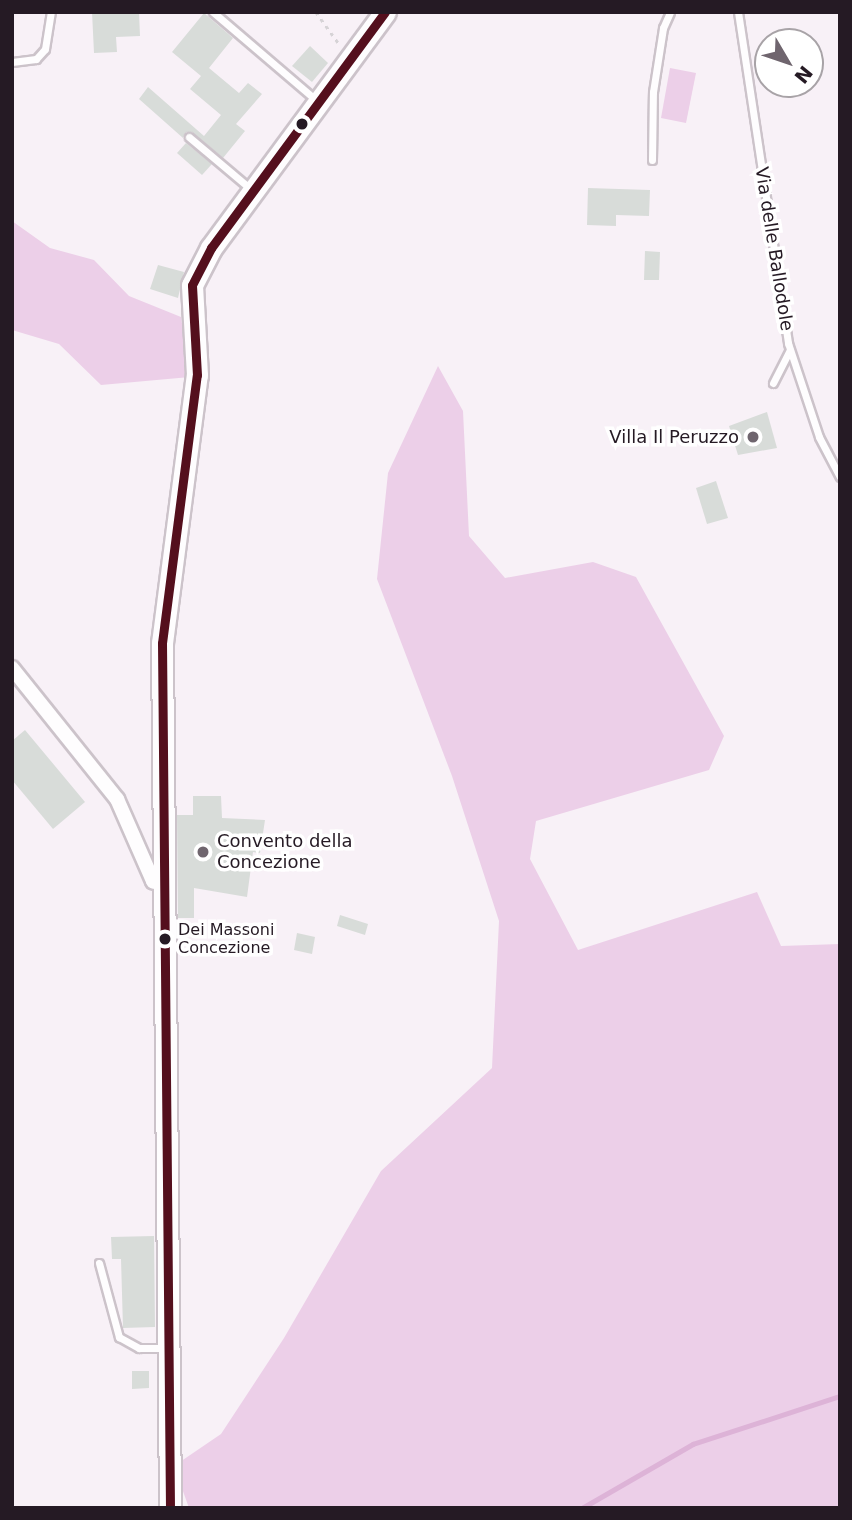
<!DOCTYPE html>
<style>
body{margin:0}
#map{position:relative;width:852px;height:1520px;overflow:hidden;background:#f8f1f7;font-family:"DejaVu Sans",sans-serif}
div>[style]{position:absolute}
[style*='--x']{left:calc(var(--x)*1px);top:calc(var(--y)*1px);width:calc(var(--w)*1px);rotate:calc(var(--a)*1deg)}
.green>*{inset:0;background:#eccfe8}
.stream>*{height:4.5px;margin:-2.25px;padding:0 2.25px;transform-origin:2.25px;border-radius:2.25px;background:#ddb3d7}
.building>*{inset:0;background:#d8dcd9}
.path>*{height:2.5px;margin-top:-1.25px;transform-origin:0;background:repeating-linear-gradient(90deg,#d6d3d6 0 3.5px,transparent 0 8.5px)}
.roads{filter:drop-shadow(2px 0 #ccc3ca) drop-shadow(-2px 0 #ccc3ca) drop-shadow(0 2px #ccc3ca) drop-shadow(0 -2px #ccc3ca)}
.lane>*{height:7px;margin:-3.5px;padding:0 3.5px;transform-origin:3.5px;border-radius:3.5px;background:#fefdfe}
.street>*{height:14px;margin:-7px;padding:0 7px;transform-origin:7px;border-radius:7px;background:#fefdfe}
.secondary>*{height:21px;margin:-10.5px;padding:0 10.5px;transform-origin:10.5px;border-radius:10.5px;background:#fefdfe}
.bus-1>*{height:9px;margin:-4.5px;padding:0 4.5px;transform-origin:4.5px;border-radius:4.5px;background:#540f1d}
.dots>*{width:19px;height:19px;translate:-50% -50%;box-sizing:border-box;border:4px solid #fff;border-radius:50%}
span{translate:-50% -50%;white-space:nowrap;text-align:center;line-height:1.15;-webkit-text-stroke:7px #fff;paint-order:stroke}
.bus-label{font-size:16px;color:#251a24}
.left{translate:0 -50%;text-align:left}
.street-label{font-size:18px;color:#251a24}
.poi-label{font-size:18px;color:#251a24}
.right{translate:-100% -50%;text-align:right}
.frame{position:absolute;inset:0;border:14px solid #251a24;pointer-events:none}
.north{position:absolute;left:754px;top:28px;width:70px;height:70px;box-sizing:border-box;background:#fff;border:2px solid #a8a3a7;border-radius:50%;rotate:129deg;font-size:19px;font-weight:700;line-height:28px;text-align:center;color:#251a24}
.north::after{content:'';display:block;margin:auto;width:24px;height:32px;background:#6f656e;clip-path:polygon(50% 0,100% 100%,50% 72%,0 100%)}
</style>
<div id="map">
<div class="green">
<div style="clip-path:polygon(670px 68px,696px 73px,686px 123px,661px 118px)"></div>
<div style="clip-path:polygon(12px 221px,50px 248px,94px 260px,129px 296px,181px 317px,190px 377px,101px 385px,59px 344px,12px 330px)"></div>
<div style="clip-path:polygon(438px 366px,463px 411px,469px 536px,505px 578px,593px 562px,636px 577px,724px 736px,709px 770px,536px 821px,530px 859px,578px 950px,757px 892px,781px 946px,840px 944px,840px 1508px,189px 1508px,174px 1466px,221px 1434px,284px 1338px,381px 1171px,492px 1068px,499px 921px,452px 776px,377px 579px,388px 473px)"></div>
</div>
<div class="stream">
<div style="--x:582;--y:1508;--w:128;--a:-30"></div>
<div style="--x:693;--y:1444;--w:155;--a:-18.1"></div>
</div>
<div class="building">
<div style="clip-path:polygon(92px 12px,139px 12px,140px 36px,116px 37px,117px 52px,94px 53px)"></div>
<div style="clip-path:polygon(204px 13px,233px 38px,209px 68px,239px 93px,248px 83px,262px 94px,236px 124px,245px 131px,223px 158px,192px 132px,186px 132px,183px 138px,139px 99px,148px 87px,204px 136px,221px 115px,190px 89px,201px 76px,172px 52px)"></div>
<div style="clip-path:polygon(310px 46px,328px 63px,312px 82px,292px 66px)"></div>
<div style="clip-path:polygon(186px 143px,212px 164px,202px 175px,177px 153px)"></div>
<div style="clip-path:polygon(588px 188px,650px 190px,649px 216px,616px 215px,616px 226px,587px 225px)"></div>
<div style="clip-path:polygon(645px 251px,660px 252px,659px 280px,644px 280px)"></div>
<div style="clip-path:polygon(158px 265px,184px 272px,178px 298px,150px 289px)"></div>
<div style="clip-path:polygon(767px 412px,777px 448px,738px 455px,729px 426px)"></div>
<div style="clip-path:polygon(716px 481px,728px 518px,707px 524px,696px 488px)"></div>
<div style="clip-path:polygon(25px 730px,85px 802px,53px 829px,12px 780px,12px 741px)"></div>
<div style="clip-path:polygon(193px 796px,221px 796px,222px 818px,265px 820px,260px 853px,253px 852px,247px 897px,194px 888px,194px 918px,178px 918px,177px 815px,193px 815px)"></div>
<div style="clip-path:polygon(340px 915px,368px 924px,365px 935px,337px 926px)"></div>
<div style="clip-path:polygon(297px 933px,315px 937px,312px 954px,294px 950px)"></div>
<div style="clip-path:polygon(154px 1236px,155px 1327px,123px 1328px,121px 1259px,112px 1259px,111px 1237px)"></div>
<div style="clip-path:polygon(132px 1371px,149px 1371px,149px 1388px,132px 1389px)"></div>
</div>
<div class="path">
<div style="--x:316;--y:12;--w:41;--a:54"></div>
</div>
<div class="roads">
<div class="lane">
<div style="--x:213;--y:12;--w:134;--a:40.5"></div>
<div style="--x:738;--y:12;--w:335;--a:81.4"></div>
<div style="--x:788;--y:343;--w:99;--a:71.7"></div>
<div style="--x:819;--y:437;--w:45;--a:62.3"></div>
<div style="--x:12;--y:62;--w:24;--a:-7"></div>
<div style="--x:36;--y:59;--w:13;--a:-48"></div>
<div style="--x:45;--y:49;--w:37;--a:-81"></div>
<div style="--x:189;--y:137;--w:82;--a:40.1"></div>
<div style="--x:652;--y:160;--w:68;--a:-89.2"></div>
<div style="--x:653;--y:92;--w:65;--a:-81.1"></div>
<div style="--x:663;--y:28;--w:17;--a:-66"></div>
<div style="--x:773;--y:383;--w:37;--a:-63"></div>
<div style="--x:99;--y:1263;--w:77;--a:74.9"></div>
<div style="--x:119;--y:1337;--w:23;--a:29"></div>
<div style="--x:139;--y:1348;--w:27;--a:0"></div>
</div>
<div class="street">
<div style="--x:12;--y:668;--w:168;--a:51.3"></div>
<div style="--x:117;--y:799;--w:90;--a:66.3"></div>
<div style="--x:153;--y:881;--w:9;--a:21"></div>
</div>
<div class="secondary">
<div style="--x:170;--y:1508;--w:865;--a:-90.53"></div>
<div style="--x:162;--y:643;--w:270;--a:-82.6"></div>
<div style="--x:197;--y:375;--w:90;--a:-93.2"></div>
<div style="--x:192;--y:285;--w:42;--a:-62.8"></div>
<div style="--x:211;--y:248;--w:293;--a:-53.6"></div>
</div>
</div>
<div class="bus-1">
<div style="--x:170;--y:1508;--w:865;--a:-90.53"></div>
<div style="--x:162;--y:643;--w:270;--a:-82.6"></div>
<div style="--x:197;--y:375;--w:90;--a:-93.2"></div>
<div style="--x:192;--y:285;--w:42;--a:-62.8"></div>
<div style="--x:211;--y:248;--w:293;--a:-53.6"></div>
</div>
<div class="dots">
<div style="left:302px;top:124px;background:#251a24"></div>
<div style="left:753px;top:437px;background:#6f656e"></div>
<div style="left:203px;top:852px;background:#6f656e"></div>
<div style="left:165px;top:939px;background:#251a24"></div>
</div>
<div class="bus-label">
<span class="left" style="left:178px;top:939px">Dei Massoni<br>Concezione</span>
</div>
<div class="street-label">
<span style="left:774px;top:249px;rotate:81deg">Via delle Ballodole</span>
</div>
<div class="poi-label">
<span class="right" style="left:739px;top:437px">Villa Il Peruzzo</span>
<span class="left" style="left:217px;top:852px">Convento della<br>Concezione</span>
</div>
<div class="frame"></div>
<div class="north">N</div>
</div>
